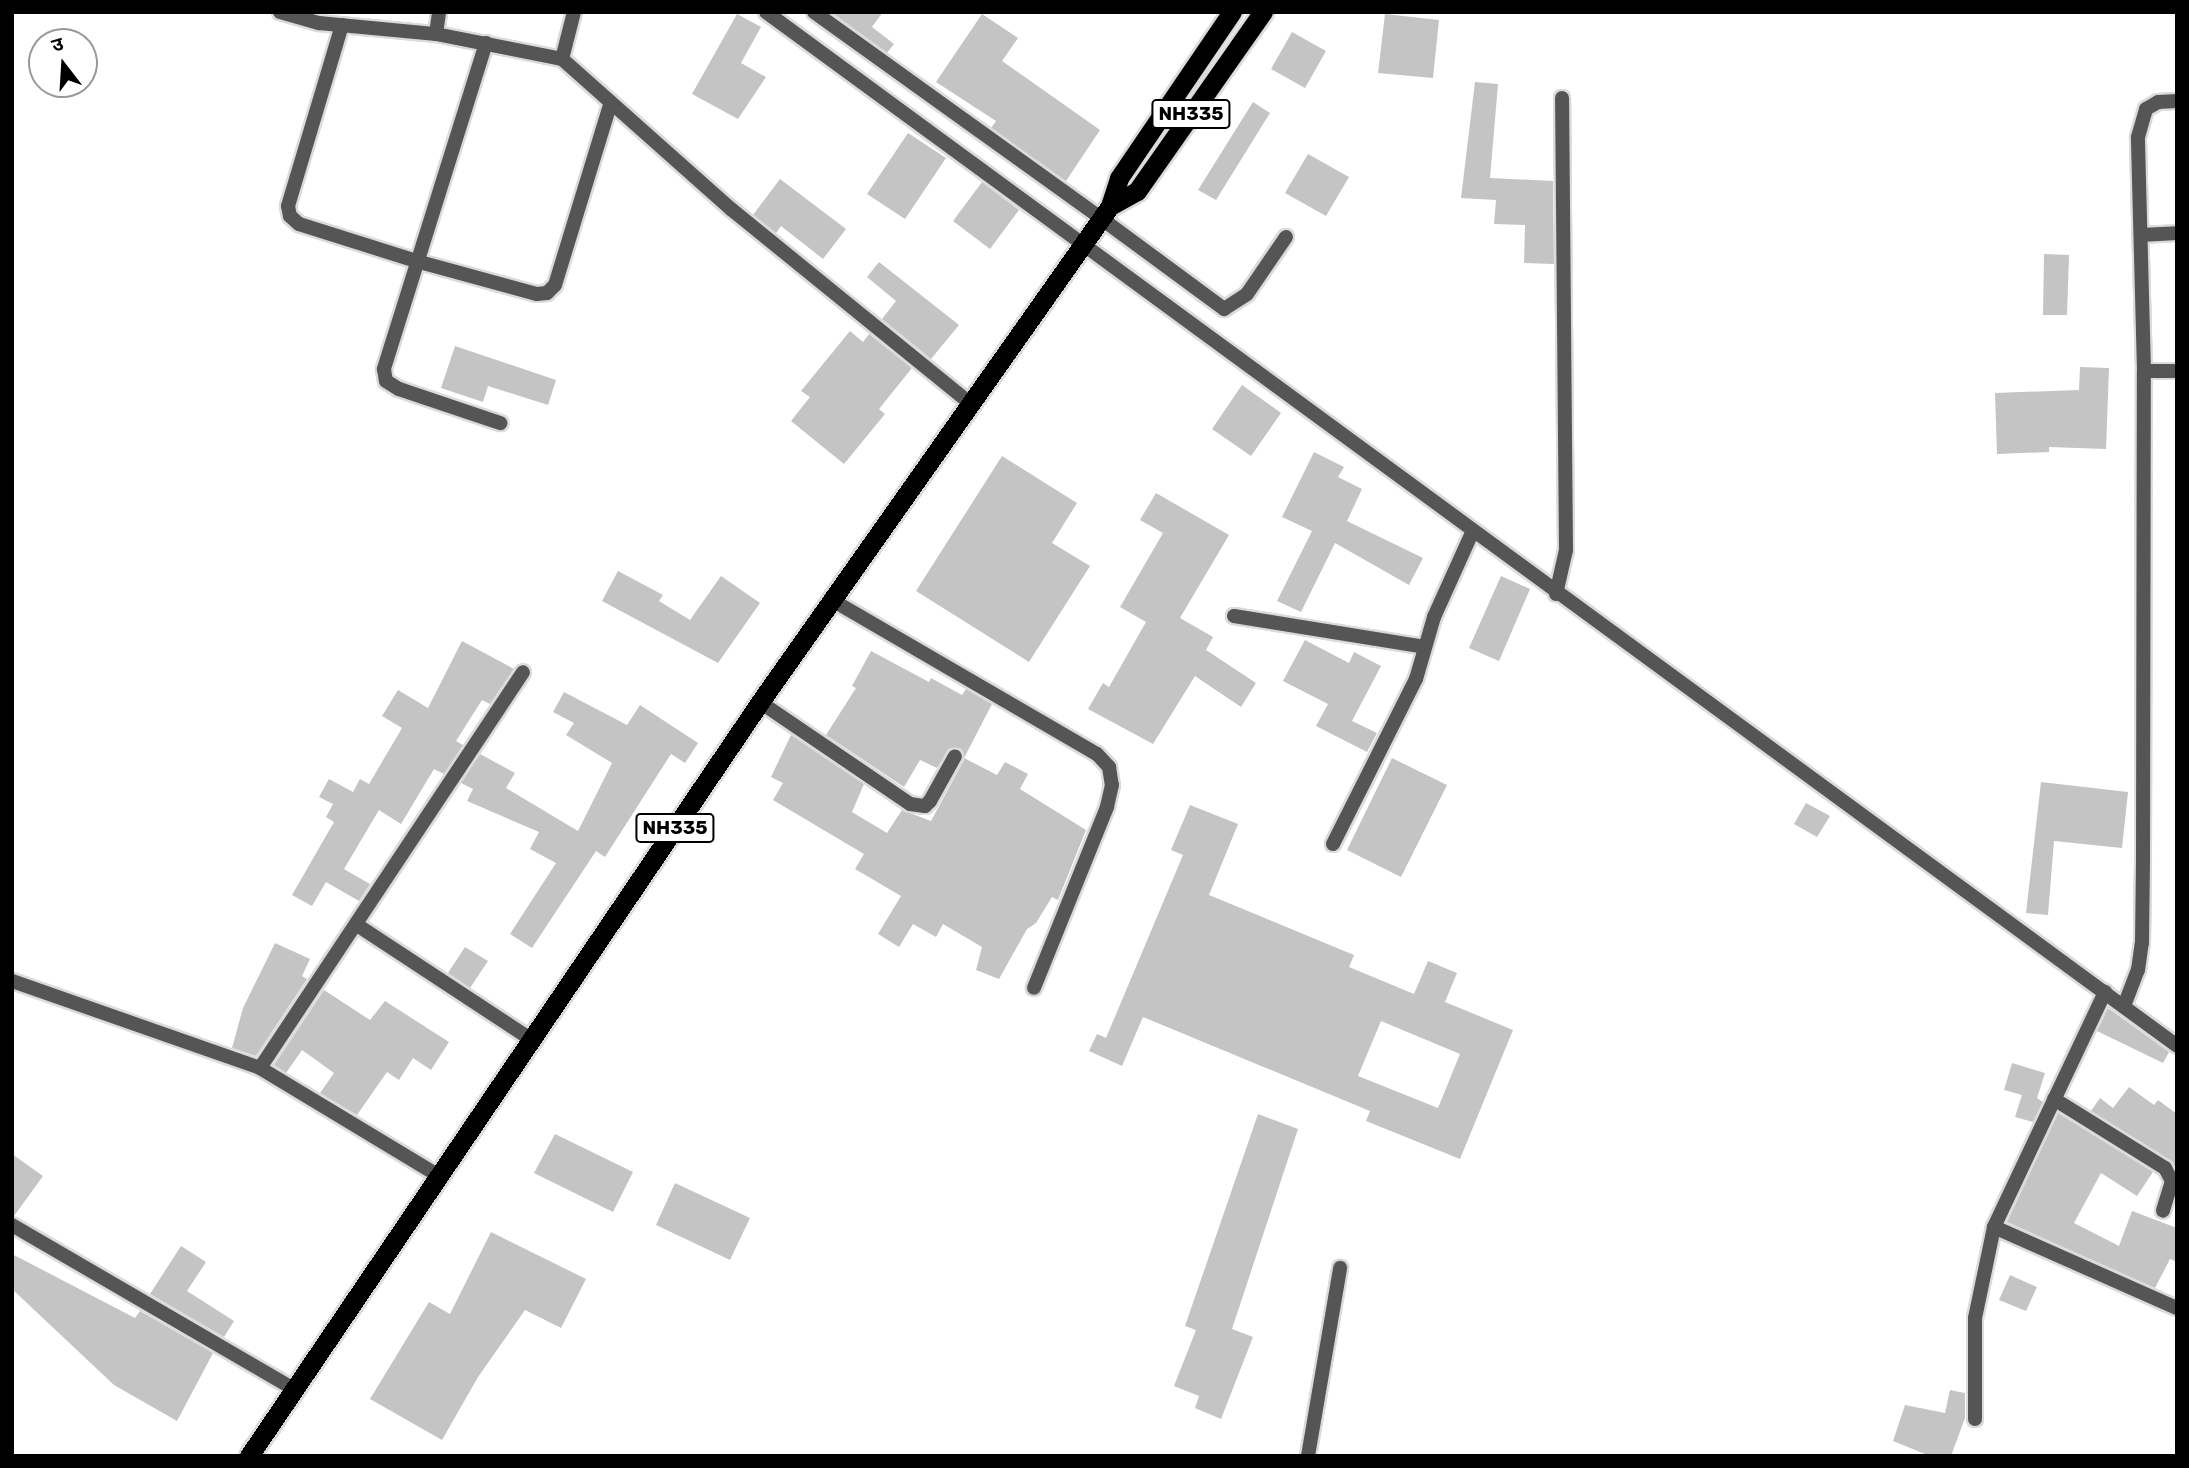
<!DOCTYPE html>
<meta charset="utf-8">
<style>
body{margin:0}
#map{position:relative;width:2189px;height:1468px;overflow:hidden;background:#fff;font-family:Rubik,"Noto Sans Devanagari",sans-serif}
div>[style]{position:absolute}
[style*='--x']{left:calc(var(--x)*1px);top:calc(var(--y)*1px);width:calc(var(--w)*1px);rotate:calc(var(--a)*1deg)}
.building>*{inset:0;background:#c4c4c4}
.roads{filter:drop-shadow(2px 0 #dbdbdb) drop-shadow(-2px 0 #dbdbdb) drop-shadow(0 2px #dbdbdb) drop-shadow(0 -2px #dbdbdb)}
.service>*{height:14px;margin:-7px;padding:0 7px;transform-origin:7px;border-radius:7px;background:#555}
.minor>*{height:14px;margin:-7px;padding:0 7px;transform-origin:7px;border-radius:7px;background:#555}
.trunk>*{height:19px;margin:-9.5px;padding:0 9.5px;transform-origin:9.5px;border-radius:9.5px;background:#000}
span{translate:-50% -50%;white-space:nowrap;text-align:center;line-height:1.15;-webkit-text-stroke:5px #fff;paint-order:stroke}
.shield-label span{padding:2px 5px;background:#fff;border:2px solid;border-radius:5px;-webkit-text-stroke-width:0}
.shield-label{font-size:19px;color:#000;font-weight:700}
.frame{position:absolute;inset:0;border:14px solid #000;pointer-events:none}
.north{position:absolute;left:28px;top:28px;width:70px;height:70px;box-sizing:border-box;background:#fff;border:2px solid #999;border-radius:50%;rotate:343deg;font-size:19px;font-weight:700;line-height:28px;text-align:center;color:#000}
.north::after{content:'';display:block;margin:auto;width:24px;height:32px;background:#000;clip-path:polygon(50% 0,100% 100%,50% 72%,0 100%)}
</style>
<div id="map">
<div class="building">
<div style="clip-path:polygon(831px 12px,883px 12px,872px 27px,894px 44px,887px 53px)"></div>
<div style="clip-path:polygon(737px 14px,761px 27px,741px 63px,766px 77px,738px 119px,692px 94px)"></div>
<div style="clip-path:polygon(982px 14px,1018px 38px,1002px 61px,1100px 130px,1066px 181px,991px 128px,996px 121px,936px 82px)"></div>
<div style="clip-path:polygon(1385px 14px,1439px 20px,1433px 78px,1378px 73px)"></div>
<div style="clip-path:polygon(1292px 32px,1326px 51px,1305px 88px,1271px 69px)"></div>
<div style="clip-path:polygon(1475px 82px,1498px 84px,1490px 178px,1553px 181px,1554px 264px,1524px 263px,1525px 225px,1494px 224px,1496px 200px,1461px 198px)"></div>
<div style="clip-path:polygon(1253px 102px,1270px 113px,1216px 200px,1198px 190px)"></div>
<div style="clip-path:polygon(908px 133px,946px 158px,905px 219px,867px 194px)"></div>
<div style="clip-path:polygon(1308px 154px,1349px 177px,1326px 216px,1285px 193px)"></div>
<div style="clip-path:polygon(780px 179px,846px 229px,823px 259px,781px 226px,776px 233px,753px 215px)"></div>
<div style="clip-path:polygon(982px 182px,1019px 210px,990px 249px,953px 221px)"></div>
<div style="clip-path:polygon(2044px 254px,2069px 255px,2067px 315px,2043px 315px)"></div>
<div style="clip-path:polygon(879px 262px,959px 325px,931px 359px,882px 319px,896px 301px,867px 277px)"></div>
<div style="clip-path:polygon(850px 331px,863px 342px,869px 334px,912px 368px,879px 409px,885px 414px,844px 464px,791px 421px,810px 397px,801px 391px)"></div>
<div style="clip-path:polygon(455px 346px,556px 380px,548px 405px,488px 386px,483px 402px,441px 388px)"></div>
<div style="clip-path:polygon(2080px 367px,2109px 368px,2106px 449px,2049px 447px,2049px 452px,1997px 454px,1995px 393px,2079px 390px)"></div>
<div style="clip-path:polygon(1242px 385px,1281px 413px,1251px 456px,1212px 429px)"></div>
<div style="clip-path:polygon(1314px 452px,1344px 467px,1338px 477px,1362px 489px,1347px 521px,1423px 558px,1409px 585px,1335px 543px,1301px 612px,1277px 601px,1312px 531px,1282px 517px)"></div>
<div style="clip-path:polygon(1002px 456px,1077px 503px,1052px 543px,1090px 566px,1029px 662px,916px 591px)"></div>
<div style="clip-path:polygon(1156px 493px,1229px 535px,1180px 618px,1213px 637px,1206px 650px,1256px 683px,1241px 707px,1195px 676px,1153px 744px,1088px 709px,1103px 683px,1109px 687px,1146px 622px,1120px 607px,1163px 533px,1140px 520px)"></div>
<div style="clip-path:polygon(618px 571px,663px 595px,659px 601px,690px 620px,721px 576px,760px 603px,718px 663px,602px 601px)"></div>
<div style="clip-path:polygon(1501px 576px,1530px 589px,1499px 661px,1469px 648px)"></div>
<div style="clip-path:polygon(1305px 640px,1349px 663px,1354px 652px,1381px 666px,1352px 721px,1377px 733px,1367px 752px,1316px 726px,1328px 704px,1283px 681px)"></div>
<div style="clip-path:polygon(462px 641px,514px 669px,490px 704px,482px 700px,456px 741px,463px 745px,444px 774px,434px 769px,401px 824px,379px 810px,344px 869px,370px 884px,359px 901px,326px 882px,312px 906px,292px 895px,334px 822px,326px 817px,333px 804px,319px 797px,329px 779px,353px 792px,360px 779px,369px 784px,402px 728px,382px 716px,398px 690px,428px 708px)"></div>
<div style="clip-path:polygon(871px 651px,929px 682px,931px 678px,962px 695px,966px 689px,992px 704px,964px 758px,997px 775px,1005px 762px,1028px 774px,1020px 789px,1086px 830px,1058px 900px,1052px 897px,1036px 923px,1027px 929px,999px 979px,976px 970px,982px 947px,943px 924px,936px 937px,913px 924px,899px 947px,878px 934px,901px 896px,855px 869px,864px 854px,773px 800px,783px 783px,771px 777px,791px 735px,864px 784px,852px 812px,887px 833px,902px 810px,931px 821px,964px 760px,960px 748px,950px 748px,937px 768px,920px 760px,904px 787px,826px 735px,856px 688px,852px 686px)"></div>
<div style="clip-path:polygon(564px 692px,627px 725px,640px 705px,698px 743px,685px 763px,671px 754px,605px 857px,596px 851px,532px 948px,510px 934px,556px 863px,530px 849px,539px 832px,467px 801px,473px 789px,461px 783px,480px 754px,515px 773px,506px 788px,578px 831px,612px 763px,566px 735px,574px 723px,553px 712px)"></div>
<div style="clip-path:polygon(1392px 758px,1447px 785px,1401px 877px,1347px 850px)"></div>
<div style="clip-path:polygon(2041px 782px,2128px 792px,2122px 848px,2054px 841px,2048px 915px,2026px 913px)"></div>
<div style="clip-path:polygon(1806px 803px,1830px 816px,1817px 837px,1794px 824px)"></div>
<div style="clip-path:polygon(evenodd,1190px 805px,1238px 824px,1209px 895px,1354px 955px,1349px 967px,1414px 994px,1428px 961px,1457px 973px,1445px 1002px,1513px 1030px,1460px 1159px,1366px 1121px,1370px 1111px,1143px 1017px,1122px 1066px,1089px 1051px,1097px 1034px,1106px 1038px,1183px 855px,1171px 850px,1190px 805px,1381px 1021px,1460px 1054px,1438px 1108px,1358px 1076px,1381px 1021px)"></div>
<div style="clip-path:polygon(275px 943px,310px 959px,302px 976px,307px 979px,256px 1056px,232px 1048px,243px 1008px)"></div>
<div style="clip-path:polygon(465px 947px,488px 961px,470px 988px,448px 973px)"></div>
<div style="clip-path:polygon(324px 990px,370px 1020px,385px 1001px,449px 1042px,431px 1070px,413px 1058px,399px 1080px,387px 1072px,357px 1115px,320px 1093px,334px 1073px,302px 1050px,286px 1073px,274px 1065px)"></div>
<div style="clip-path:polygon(2108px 1008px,2169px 1052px,2163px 1063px,2097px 1031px)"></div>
<div style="clip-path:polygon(2012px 1063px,2045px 1073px,2037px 1098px,2043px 1102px,2033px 1122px,2015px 1117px,2022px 1095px,2004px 1090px)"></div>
<div style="clip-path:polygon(2129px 1087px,2154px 1105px,2158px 1100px,2177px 1114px,2177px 1170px,2170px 1160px,2091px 1111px,2100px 1098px,2113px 1108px)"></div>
<div style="clip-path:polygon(2058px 1113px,2153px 1172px,2137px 1196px,2101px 1173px,2074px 1223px,2119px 1246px,2132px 1211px,2177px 1228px,2177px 1262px,2170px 1259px,2155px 1288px,2007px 1222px)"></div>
<div style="clip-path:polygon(1258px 1114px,1298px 1129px,1232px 1329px,1253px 1337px,1221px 1419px,1195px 1408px,1199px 1396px,1174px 1386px,1196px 1330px,1185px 1326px)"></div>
<div style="clip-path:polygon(555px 1134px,633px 1172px,613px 1212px,534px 1173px)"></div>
<div style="clip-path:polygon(12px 1154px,43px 1176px,14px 1216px,12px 1215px)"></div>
<div style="clip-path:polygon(675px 1183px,750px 1218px,730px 1260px,656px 1225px)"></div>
<div style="clip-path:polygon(491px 1232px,586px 1279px,561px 1328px,525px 1310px,478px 1377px,442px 1440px,370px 1399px,429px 1302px,450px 1314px)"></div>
<div style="clip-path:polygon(181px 1246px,206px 1262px,187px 1291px,234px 1321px,224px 1337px,150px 1294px)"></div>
<div style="clip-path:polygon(12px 1254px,135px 1318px,140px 1311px,213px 1353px,177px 1421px,114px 1385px,12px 1289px)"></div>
<div style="clip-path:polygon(2010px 1275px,2037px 1287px,2026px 1311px,1999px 1300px)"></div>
<div style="clip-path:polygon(1950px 1390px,1965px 1393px,1965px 1418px,1951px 1456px,1930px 1456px,1893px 1441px,1905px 1405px,1945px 1413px)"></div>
</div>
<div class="roads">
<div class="service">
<div style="--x:1102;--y:219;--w:152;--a:36.4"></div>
<div style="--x:1224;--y:309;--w:27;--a:-33"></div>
<div style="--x:1247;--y:294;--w:69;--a:-55.6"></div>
<div style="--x:1556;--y:594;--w:45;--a:-77.2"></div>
<div style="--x:1566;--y:550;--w:452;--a:-90.5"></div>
<div style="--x:832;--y:600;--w:306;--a:30.2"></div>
<div style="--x:1097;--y:754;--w:18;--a:47"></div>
<div style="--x:1109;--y:767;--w:18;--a:81"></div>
<div style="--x:1112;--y:785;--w:23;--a:103"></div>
<div style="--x:1107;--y:807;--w:195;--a:112"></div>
</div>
<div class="minor">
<div style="--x:280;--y:12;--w:41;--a:15.8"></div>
<div style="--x:319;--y:23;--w:118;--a:5.4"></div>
<div style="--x:436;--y:34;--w:128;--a:11.2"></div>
<div style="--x:562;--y:59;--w:226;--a:41.6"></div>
<div style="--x:731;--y:209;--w:311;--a:39.1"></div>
<div style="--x:766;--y:12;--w:1749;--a:36.23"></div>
<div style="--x:814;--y:12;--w:355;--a:35.7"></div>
<div style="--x:342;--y:25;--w:189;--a:106.6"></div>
<div style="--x:288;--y:206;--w:10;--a:79"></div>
<div style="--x:290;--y:216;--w:12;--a:42"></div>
<div style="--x:299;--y:224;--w:123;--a:17.5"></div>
<div style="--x:416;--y:261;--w:125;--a:15.3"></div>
<div style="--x:537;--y:294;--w:10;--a:-6"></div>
<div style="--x:547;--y:293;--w:11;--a:-45"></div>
<div style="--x:555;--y:285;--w:191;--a:-73"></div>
<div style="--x:436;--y:34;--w:22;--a:-82"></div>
<div style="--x:486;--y:43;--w:342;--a:107.4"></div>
<div style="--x:384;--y:369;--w:12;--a:81"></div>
<div style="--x:386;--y:381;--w:15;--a:32"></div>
<div style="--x:399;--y:389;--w:107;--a:18.6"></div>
<div style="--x:562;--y:59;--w:49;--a:-75.7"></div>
<div style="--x:2141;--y:235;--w:36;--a:-3"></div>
<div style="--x:2144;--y:371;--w:33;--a:0"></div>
<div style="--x:1234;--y:616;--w:193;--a:9.2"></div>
<div style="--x:760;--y:702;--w:181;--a:34.2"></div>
<div style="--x:910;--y:804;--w:15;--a:8"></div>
<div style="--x:925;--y:806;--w:7;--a:-45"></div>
<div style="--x:930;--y:801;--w:51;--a:-60.9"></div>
<div style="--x:1333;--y:844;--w:185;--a:-63.3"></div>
<div style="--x:1416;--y:679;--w:65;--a:-73.8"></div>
<div style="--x:1434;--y:617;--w:92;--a:-65.7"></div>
<div style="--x:357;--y:925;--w:209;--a:33.3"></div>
<div style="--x:12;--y:981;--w:263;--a:19.3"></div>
<div style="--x:260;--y:1068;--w:211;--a:31.1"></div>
<div style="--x:2124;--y:1006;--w:39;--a:-69"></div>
<div style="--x:2138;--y:970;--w:27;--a:-82"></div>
<div style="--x:2142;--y:943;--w:86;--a:-89.3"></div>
<div style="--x:2143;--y:857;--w:486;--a:-89.9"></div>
<div style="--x:2144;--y:371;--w:234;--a:-91.5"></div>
<div style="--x:2138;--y:137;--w:29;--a:-74"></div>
<div style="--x:2146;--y:109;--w:14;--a:-30"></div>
<div style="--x:2158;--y:102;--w:19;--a:-3"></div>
<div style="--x:260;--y:1068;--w:475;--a:-56.4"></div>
<div style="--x:2054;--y:1099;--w:131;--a:31.9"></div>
<div style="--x:2165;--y:1168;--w:15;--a:62"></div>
<div style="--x:2172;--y:1181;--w:31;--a:107"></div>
<div style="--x:12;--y:1225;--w:328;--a:30.2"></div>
<div style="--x:1994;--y:1227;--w:200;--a:23.9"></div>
<div style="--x:1975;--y:1419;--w:101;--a:-90"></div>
<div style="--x:1975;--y:1318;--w:93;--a:-78.2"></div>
<div style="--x:1994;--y:1227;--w:260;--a:-64.7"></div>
<div style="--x:1308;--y:1456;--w:191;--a:-80.3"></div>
</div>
<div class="trunk">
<div style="--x:1110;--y:206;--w:31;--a:-29"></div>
<div style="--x:1137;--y:191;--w:219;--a:-54.9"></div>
<div style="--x:249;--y:1456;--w:911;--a:-55.87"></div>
<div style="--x:760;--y:702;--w:607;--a:-54.79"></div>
<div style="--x:1110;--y:206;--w:29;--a:-72"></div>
<div style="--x:1119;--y:178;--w:201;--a:-55.8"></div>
</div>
</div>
<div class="shield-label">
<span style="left:1191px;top:114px">NH335</span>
<span style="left:675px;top:828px">NH335</span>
</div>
<div class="frame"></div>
<div class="north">उ</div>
</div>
